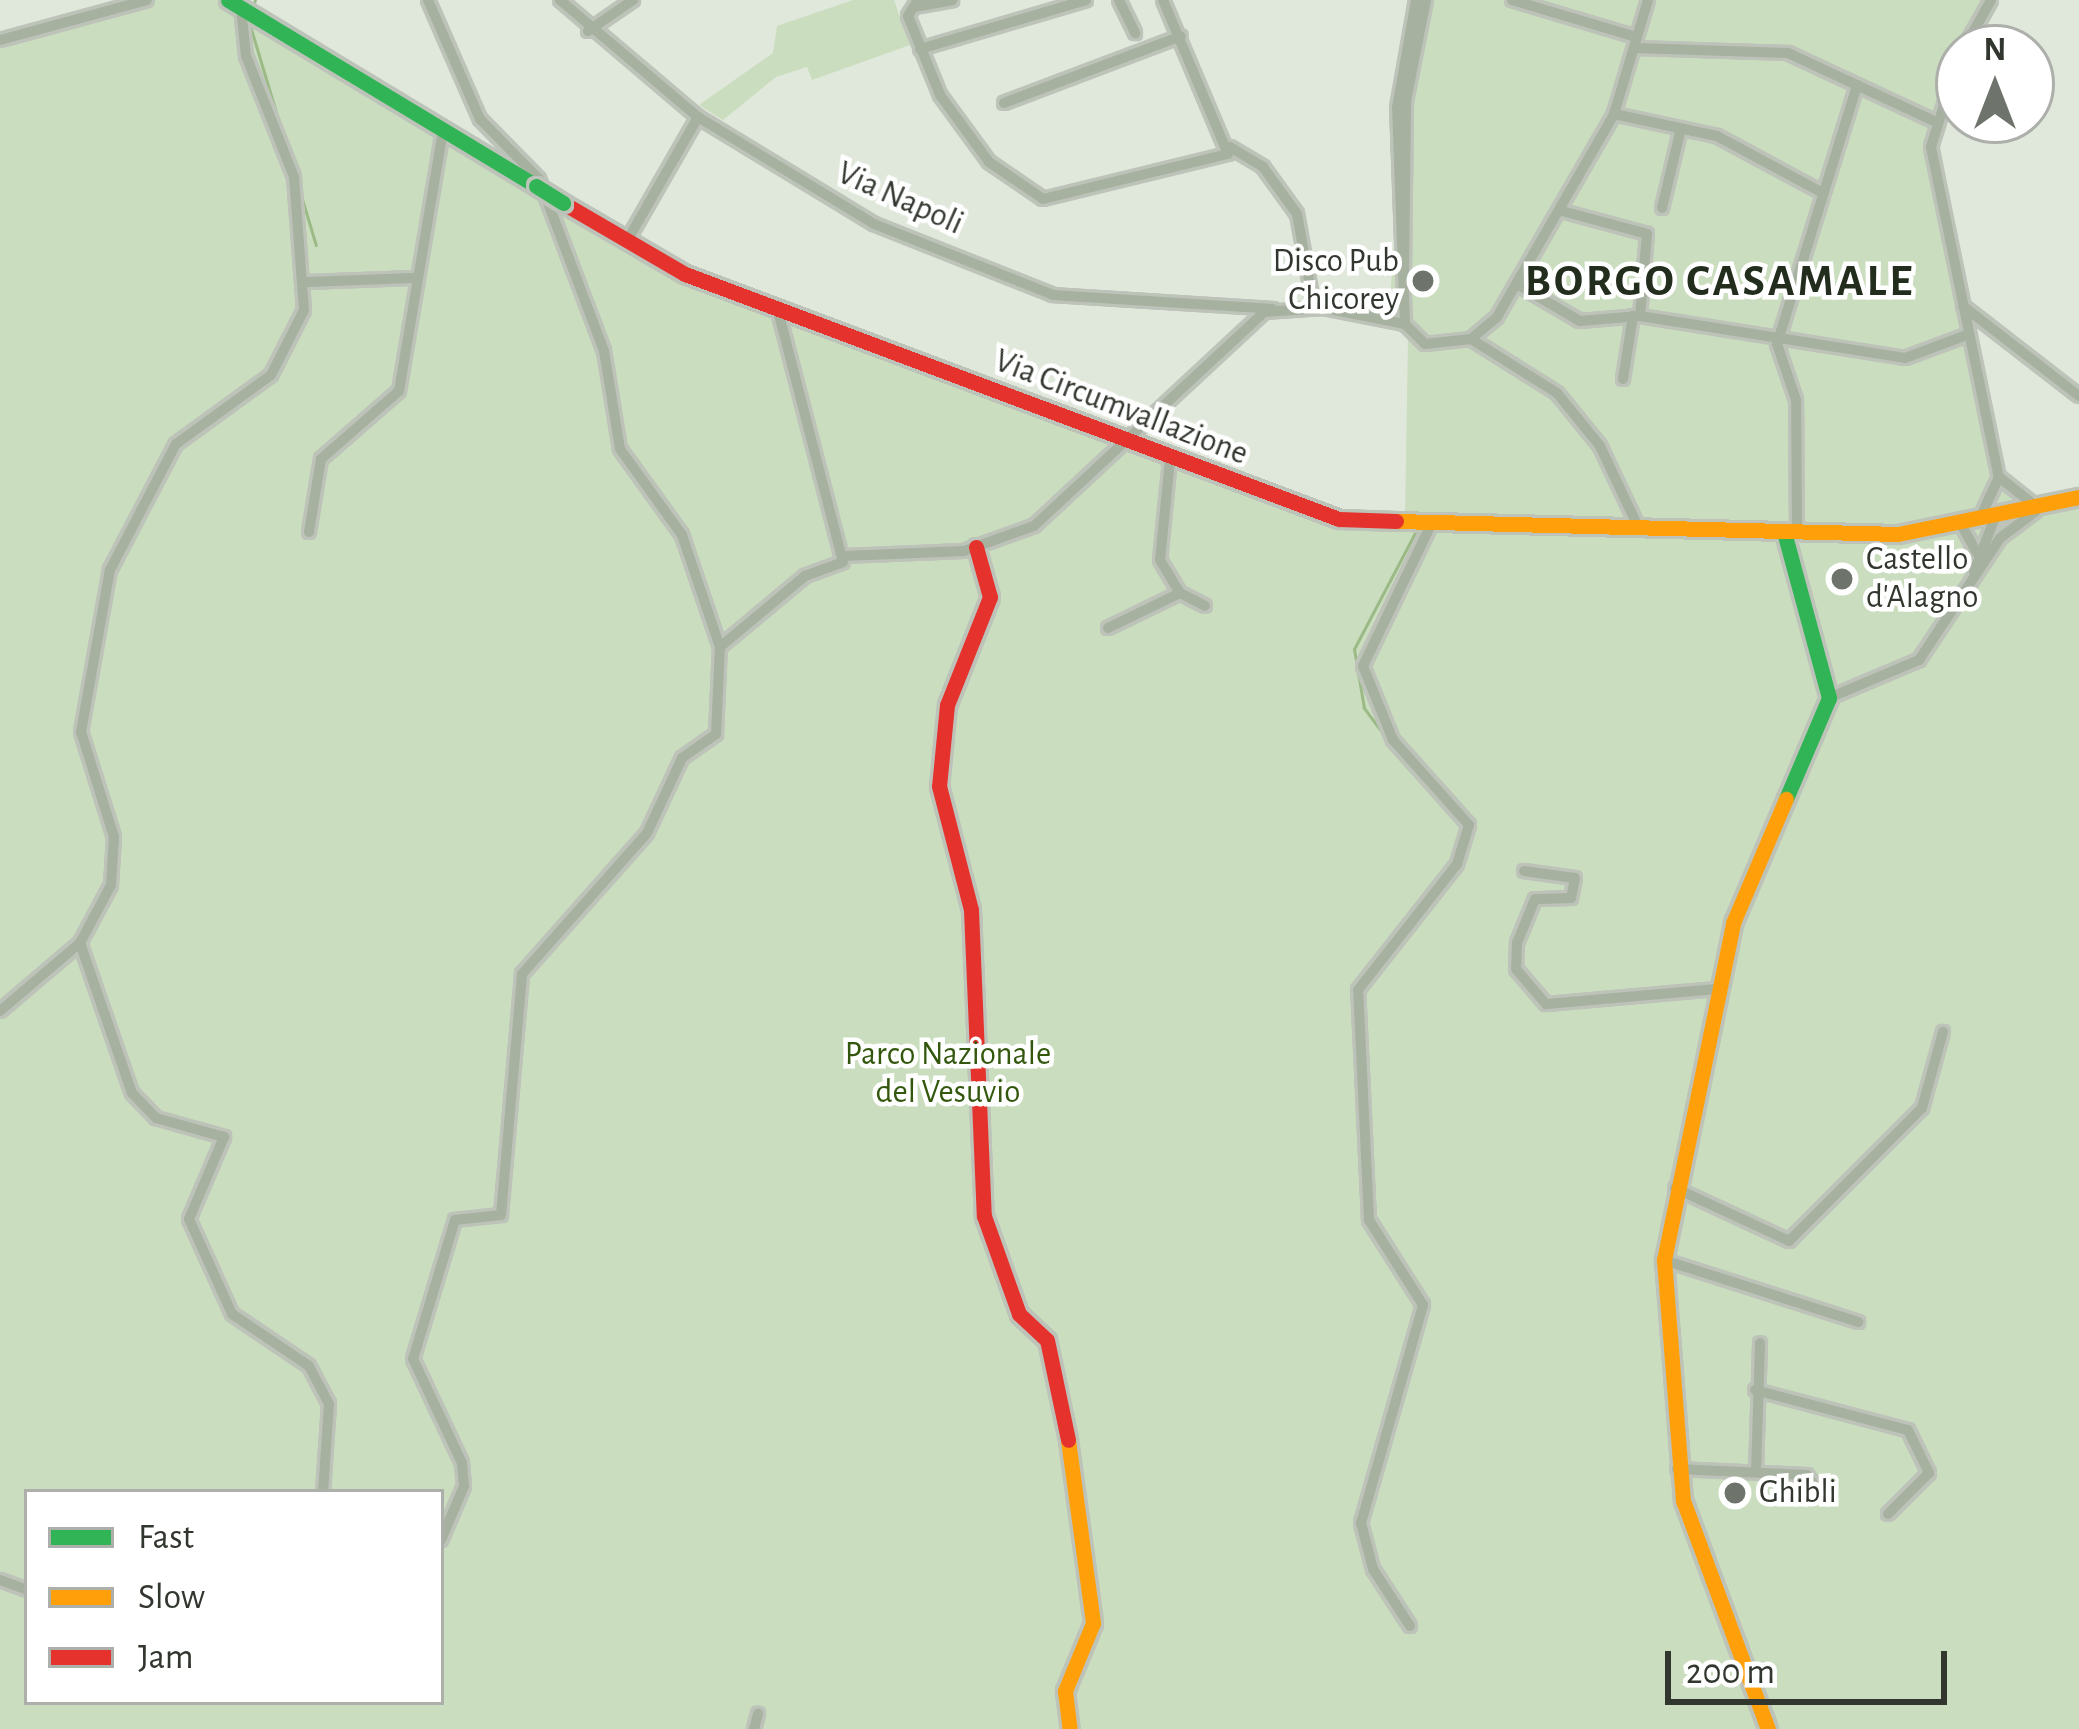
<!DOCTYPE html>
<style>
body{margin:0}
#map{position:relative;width:2079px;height:1729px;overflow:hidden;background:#e0e7db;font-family:"Alegreya Sans",sans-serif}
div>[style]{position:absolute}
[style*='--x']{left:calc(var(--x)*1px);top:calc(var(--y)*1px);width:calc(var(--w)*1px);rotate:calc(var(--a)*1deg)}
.green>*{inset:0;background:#caddbe}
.stream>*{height:3px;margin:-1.5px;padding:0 1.5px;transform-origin:1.5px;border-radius:1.5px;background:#9bba86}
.roads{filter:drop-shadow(3px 0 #bdc3b9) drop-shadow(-3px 0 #bdc3b9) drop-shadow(0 3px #bdc3b9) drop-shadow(0 -3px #bdc3b9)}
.street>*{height:10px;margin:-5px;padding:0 5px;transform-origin:5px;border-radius:5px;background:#a7b1a0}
.fast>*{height:15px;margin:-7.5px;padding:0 7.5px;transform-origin:7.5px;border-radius:7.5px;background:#30b455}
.slow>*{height:15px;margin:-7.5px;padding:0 7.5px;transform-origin:7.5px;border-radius:7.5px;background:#ff9f0a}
.jam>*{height:15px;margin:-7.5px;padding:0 7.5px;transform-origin:7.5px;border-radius:7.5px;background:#e5322d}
.bridges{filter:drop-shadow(3px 0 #bdc3b9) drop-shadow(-3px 0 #bdc3b9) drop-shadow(0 3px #bdc3b9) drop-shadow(0 -3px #bdc3b9)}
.fast-bridge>*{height:15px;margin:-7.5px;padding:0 7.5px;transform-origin:7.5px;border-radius:7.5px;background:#30b455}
.dots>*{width:33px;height:33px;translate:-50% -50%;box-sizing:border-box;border:6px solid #fff;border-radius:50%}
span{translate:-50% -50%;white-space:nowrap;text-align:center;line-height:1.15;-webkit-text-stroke:9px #fff;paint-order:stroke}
.street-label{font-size:33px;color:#31362e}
.poi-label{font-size:33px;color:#31362e}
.right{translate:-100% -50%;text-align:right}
.left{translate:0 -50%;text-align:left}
.park-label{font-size:33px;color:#32570d}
.district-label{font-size:45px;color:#232d1d;font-weight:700;letter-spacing:3px}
.legend{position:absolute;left:24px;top:1489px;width:420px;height:216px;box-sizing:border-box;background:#fff;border:3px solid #adafab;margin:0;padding:15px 21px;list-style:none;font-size:36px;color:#31362e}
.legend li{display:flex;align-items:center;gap:24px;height:60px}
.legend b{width:60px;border:3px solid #adafab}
.north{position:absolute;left:1935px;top:24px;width:120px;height:120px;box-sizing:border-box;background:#fff;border:3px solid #adafab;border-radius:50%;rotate:0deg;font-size:33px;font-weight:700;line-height:48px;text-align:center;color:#31362e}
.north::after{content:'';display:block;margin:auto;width:42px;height:54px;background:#6e746b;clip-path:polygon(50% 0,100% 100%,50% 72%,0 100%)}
.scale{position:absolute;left:1665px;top:1651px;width:282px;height:54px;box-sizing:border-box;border:6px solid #31362e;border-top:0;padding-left:15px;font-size:36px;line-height:42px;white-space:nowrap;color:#31362e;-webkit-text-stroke:9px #fff;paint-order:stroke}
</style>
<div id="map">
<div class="green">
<div style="clip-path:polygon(evenodd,136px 0,237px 0,696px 276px,1338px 514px,1405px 517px,1408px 339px,1390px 322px,1391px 285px,1412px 0,1999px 0,1973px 48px,1959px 48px,1940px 146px,2000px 467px,2040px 502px,2079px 490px,2079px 1729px,0 1729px,0 35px,136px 0,27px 1492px,441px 1492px,441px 1702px,27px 1702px,27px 1492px)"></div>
<div style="clip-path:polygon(853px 0,894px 0,910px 45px,812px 80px,807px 67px,776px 77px,723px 120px,699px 105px,773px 53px,777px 26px)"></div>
</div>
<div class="stream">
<div style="--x:253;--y:6;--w:6;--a:-72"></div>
<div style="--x:248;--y:19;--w:236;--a:73.3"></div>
<div style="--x:1396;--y:751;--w:54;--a:-126.7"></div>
<div style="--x:1364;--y:708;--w:60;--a:-99.6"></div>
<div style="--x:1354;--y:649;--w:131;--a:-62.3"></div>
</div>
<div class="roads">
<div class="street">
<div style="--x:428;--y:0;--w:130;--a:66.4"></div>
<div style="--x:480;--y:119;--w:84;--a:45.5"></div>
<div style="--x:539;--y:179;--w:184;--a:69.3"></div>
<div style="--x:604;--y:351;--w:99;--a:80.7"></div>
<div style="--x:620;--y:449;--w:106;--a:54.2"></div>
<div style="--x:682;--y:535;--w:118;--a:71.3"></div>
<div style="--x:720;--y:647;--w:111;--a:-39.9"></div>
<div style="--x:805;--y:576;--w:40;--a:-20.2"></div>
<div style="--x:843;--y:562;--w:260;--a:-104.5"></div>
<div style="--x:560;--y:0;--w:181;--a:40.3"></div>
<div style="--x:698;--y:117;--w:206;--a:31.3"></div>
<div style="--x:874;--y:224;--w:193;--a:21.6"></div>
<div style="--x:1053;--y:295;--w:220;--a:3.6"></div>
<div style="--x:918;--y:0;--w:19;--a:122"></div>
<div style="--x:908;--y:16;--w:85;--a:67.9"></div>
<div style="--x:940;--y:95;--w:83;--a:53.8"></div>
<div style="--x:989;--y:162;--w:65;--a:34.4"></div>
<div style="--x:1043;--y:199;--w:190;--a:-13.7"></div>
<div style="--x:1228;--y:154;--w:167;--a:-112.9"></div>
<div style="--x:1119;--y:0;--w:37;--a:64"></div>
<div style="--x:1512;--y:0;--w:129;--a:16.6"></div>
<div style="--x:914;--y:7;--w:39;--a:-10"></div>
<div style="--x:588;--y:31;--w:55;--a:-34.6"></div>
<div style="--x:0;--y:40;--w:152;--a:-15.2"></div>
<div style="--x:1636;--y:48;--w:152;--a:1.9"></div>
<div style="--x:1788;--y:53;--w:161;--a:25"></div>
<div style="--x:1964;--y:48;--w:55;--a:-60.6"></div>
<div style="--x:920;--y:49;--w:173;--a:-16.4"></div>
<div style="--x:1959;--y:57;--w:94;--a:107.3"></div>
<div style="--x:1931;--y:147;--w:337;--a:78.4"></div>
<div style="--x:1999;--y:477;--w:43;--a:114.8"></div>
<div style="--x:1004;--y:103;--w:189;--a:-20.7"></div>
<div style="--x:1614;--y:114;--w:105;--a:12.1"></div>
<div style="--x:1717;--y:136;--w:120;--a:28.3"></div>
<div style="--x:1230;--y:147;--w:39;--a:31"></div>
<div style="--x:1263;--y:167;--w:58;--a:54.1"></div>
<div style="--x:1297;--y:214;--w:96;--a:79.7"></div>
<div style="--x:1662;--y:208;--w:82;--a:-76.6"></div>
<div style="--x:1562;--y:211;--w:88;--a:15.1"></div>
<div style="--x:1647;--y:234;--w:82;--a:94.9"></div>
<div style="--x:627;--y:241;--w:143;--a:-60.2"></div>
<div style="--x:1404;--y:271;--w:170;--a:-89.3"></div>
<div style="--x:1406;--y:101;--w:103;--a:-78.8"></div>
<div style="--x:306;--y:282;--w:108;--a:-2.1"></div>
<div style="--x:1520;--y:286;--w:69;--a:30.3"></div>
<div style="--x:1580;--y:321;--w:60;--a:-4.8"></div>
<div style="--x:1640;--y:316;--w:268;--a:9"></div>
<div style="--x:1905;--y:358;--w:66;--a:-20.4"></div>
<div style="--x:1963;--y:306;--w:147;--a:37.8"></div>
<div style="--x:1405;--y:324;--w:28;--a:45"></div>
<div style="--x:1425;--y:344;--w:46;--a:-6.2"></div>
<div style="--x:1471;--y:339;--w:34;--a:-40"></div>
<div style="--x:1497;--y:317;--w:234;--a:-60"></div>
<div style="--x:1614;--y:114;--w:119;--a:-73.4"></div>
<div style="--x:1405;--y:324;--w:216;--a:-92.1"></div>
<div style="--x:1397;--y:108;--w:110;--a:-80"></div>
<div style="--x:1471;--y:339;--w:102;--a:32.1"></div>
<div style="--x:1557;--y:393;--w:68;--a:50.9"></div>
<div style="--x:1600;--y:446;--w:92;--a:64.8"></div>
<div style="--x:1623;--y:379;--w:64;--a:-81"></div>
<div style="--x:1170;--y:460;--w:100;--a:95.7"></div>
<div style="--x:1160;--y:560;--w:39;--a:59"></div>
<div style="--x:1180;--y:593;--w:28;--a:27"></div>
<div style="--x:1999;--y:477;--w:43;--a:38.5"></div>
<div style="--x:1962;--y:526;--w:31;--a:61"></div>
<div style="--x:309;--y:532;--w:74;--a:-80.7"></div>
<div style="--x:321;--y:459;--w:103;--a:-41.1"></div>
<div style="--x:399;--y:391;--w:265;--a:-80.4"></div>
<div style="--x:1797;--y:532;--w:132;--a:-90.4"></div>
<div style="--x:1796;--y:400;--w:59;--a:-108.7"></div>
<div style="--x:1777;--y:344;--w:271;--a:-72.8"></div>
<div style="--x:844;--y:556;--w:120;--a:-2.4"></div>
<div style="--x:964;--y:551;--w:74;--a:-19.7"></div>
<div style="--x:1034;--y:526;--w:314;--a:-42.9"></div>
<div style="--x:1264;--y:312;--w:60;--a:-3.8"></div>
<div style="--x:1324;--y:308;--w:83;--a:11.2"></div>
<div style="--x:1974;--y:572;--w:64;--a:-69"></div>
<div style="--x:1108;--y:628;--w:80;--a:-25.9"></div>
<div style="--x:1829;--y:698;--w:98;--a:-22.9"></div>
<div style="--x:1919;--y:660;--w:146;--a:-56.4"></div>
<div style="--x:2000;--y:538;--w:45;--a:-36.9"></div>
<div style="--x:1524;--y:871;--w:51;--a:7.8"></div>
<div style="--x:1575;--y:878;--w:20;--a:101"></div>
<div style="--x:1571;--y:898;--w:36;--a:178"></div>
<div style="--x:1535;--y:899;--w:48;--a:112.2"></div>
<div style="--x:1517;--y:943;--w:26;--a:92"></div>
<div style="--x:1516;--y:969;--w:46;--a:49.4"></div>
<div style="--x:1546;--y:1004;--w:172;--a:-5"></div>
<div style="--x:80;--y:943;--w:159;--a:70.9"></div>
<div style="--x:132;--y:1093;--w:35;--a:46"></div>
<div style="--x:156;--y:1118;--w:71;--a:15.6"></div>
<div style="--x:224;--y:1137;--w:89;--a:113.1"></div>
<div style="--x:189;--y:1219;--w:104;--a:65.6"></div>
<div style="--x:232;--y:1314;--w:93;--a:34"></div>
<div style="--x:309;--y:1366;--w:43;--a:62.2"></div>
<div style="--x:329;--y:1404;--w:88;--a:93.9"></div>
<div style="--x:0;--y:1011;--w:105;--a:-40.4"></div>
<div style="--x:80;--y:943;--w:66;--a:-61.9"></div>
<div style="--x:111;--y:885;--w:48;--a:-86.4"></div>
<div style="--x:114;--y:837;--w:110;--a:-107.4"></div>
<div style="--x:81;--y:732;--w:165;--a:-79.9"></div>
<div style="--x:110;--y:570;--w:142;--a:-62.4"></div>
<div style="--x:176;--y:444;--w:117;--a:-36"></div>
<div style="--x:271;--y:375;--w:73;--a:-63.1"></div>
<div style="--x:304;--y:310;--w:133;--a:-94.3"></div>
<div style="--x:294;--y:177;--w:130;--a:-111.6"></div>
<div style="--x:246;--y:56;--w:48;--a:-95.9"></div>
<div style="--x:1675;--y:1188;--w:126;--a:24.9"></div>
<div style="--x:1789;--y:1241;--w:188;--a:-45"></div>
<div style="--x:1922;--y:1108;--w:79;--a:-74.6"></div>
<div style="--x:1664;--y:1260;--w:204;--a:17.7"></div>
<div style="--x:1755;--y:1390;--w:158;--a:14.7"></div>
<div style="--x:1908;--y:1430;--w:48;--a:64"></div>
<div style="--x:1929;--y:1473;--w:58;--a:135"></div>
<div style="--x:1677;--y:1469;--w:130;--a:2.6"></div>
<div style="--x:1807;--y:1475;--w:28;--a:55"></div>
<div style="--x:1756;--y:1472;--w:129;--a:-88.2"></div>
<div style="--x:441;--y:1540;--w:59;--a:-66.9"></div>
<div style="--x:464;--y:1486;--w:23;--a:-95"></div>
<div style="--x:462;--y:1463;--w:115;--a:-115.2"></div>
<div style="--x:413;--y:1359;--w:145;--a:-73.2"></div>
<div style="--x:455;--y:1220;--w:46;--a:-6.2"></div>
<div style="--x:501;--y:1215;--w:242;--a:-85"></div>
<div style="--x:522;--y:974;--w:188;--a:-48.4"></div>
<div style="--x:647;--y:833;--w:83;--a:-65"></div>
<div style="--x:682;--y:758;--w:42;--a:-35.2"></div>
<div style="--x:716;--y:734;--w:87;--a:-87.4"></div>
<div style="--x:0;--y:1580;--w:29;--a:20"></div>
<div style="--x:1410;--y:1626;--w:68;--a:-123"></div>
<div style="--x:1373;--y:1569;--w:48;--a:-104.6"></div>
<div style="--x:1361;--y:1523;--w:227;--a:-74.1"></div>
<div style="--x:1423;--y:1305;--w:101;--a:-122.4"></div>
<div style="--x:1369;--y:1220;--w:230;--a:-92.7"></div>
<div style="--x:1358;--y:990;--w:160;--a:-51.8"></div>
<div style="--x:1457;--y:864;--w:41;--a:-72.9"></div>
<div style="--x:1469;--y:825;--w:114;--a:-131.8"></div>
<div style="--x:1393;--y:740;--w:80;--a:-112.1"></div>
<div style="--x:1363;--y:666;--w:157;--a:-64.3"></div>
<div style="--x:754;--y:1729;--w:16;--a:-75"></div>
</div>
<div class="fast">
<div style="--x:228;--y:0;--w:360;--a:31.1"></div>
<div style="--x:1784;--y:532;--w:172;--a:74.8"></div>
<div style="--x:1829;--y:698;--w:110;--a:113.1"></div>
</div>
<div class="slow">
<div style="--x:1396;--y:521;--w:502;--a:1.48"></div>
<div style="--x:1898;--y:534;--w:185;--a:-11.6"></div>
<div style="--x:1068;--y:1440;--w:185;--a:82.2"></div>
<div style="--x:1093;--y:1623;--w:74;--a:112.4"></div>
<div style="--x:1065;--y:1691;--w:38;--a:83"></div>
<div style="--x:1768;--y:1729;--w:243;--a:-110.4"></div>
<div style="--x:1683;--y:1501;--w:242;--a:-94.5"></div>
<div style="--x:1664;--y:1260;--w:344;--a:-78.4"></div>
<div style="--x:1733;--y:923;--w:135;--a:-66.9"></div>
</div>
<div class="jam">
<div style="--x:563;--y:203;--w:141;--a:30.2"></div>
<div style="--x:685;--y:274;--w:698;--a:20.54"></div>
<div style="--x:1339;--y:519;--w:57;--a:2"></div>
<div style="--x:976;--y:547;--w:52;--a:74.4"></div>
<div style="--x:990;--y:597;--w:116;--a:111.7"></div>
<div style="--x:947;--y:705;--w:81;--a:95.6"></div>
<div style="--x:939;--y:786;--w:128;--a:75.5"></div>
<div style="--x:971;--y:910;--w:306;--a:87.6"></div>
<div style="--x:984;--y:1216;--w:104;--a:70.3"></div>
<div style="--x:1019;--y:1314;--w:38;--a:43"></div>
<div style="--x:1047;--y:1340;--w:102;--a:78.1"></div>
</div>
</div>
<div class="bridges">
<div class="fast-bridge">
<div style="--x:536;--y:186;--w:32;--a:32"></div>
</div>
</div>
<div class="dots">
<div style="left:1423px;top:281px;background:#6e746b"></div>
<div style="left:1842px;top:579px;background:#6e746b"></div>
<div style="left:1735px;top:1493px;background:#6e746b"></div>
</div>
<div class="street-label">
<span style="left:900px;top:199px;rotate:24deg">Via Napoli</span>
<span style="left:1121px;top:408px;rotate:21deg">Via Circumvallazione</span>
</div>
<div class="poi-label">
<span class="right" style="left:1399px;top:281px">Disco Pub<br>Chicorey</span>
<span class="left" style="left:1866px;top:579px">Castello<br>d'Alagno</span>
<span class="left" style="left:1759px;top:1493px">Ghibli</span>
</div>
<div class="park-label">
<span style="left:948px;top:1074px">Parco Nazionale<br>del Vesuvio</span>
</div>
<div class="district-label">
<span style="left:1720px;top:282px">BORGO CASAMALE</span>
</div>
<ul class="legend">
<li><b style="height:15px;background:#30b455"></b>Fast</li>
<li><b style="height:15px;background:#ff9f0a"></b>Slow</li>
<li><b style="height:15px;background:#e5322d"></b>Jam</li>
</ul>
<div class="north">N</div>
<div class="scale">200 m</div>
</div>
